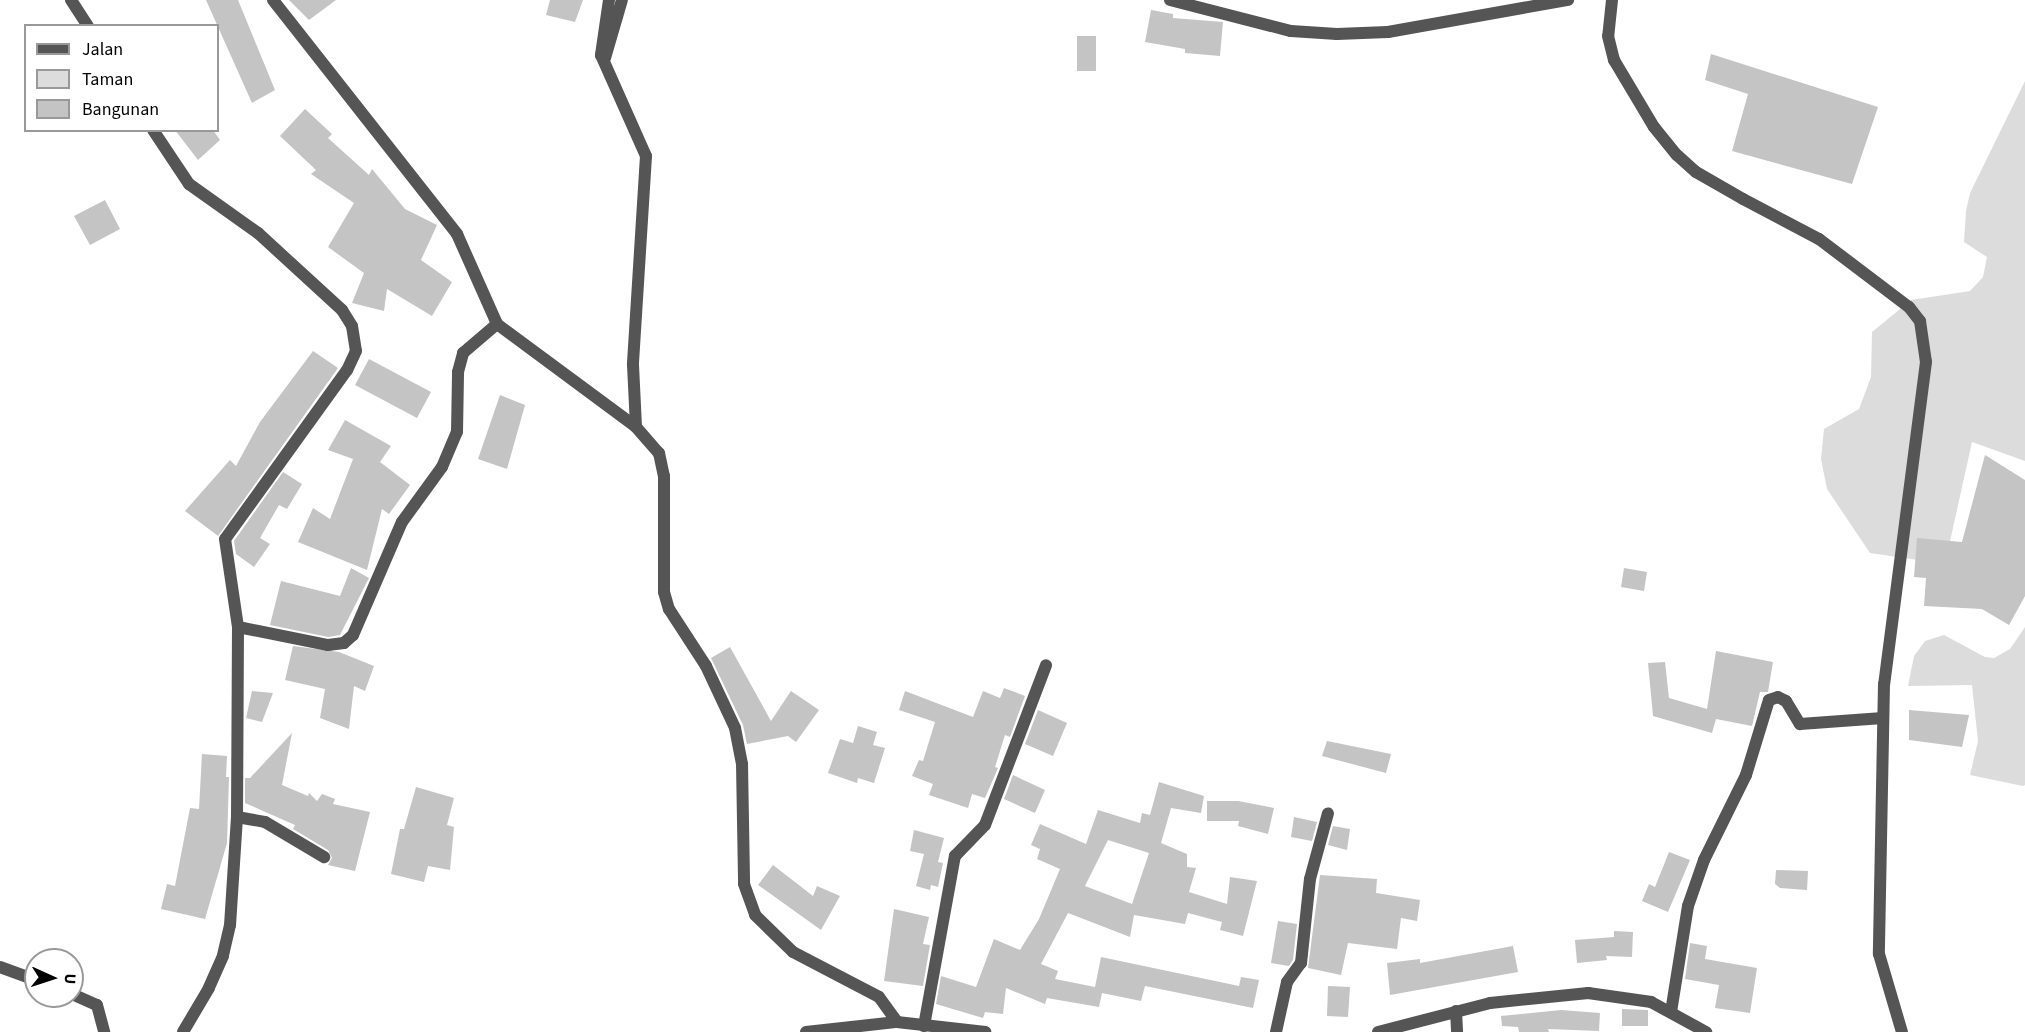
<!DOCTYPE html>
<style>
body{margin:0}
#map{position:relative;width:2025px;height:1032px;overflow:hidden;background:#fff;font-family:"Source Sans 3",sans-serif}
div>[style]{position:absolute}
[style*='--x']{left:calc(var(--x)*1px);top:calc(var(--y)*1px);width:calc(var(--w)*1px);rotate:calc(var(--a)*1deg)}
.green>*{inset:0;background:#dcdcdc}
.building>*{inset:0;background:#c4c4c4}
.minor>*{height:12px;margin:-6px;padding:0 6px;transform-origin:6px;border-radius:6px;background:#555}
span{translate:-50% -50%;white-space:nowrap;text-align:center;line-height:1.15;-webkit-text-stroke:5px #fff;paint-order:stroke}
.legend{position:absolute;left:24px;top:24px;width:195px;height:108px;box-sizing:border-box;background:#fff;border:2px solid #999;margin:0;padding:8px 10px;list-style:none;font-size:18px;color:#000}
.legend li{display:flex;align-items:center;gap:12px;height:30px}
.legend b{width:30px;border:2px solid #999}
.north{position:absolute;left:24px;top:948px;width:60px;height:60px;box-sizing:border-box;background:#fff;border:2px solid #999;border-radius:50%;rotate:93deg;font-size:16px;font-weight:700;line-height:24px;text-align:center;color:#000}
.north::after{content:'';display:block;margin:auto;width:21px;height:27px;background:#000;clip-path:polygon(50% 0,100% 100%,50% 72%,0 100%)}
</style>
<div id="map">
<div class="green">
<div style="clip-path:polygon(2025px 81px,2025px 461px,1972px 442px,1945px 564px,1870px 553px,1827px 489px,1821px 459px,1824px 429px,1859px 409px,1871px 377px,1872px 332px,1911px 300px,1970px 291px,1983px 277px,1987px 257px,1964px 242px,1966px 211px,1970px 193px)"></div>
<div style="clip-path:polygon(2025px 627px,2025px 785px,2023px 786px,1970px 775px,1978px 741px,1972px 685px,1908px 686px,1914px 656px,1925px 641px,1944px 635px,1985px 657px,1994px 658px,2010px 649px)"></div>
</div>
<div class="building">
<div style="clip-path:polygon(206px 0,238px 0,275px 90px,252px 103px)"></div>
<div style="clip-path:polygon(289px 0,336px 0,309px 20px)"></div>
<div style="clip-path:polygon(550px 0,583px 0,575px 22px,546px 15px)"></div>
<div style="clip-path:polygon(1151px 10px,1173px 14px,1173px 18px,1223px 22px,1220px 56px,1185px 53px,1185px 49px,1145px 42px)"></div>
<div style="clip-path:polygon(1077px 36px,1096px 36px,1096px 71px,1077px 71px)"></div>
<div style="clip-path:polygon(1711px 54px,1878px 107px,1852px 184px,1732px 151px,1748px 94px,1705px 80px)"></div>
<div style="clip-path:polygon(305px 109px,332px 134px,328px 138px,369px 175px,372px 169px,405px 209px,437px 225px,421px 260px,452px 282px,432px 316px,387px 289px,384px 311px,352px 303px,364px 273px,328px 247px,354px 203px,311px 174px,316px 170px,280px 136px)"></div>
<div style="clip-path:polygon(175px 130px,213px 130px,220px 140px,198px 160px)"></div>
<div style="clip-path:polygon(105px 200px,120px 229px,90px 245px,74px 216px)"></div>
<div style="clip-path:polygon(313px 351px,338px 368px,218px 536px,185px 511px,230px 460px,236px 466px,260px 422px)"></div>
<div style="clip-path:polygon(369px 359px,431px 392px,417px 418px,355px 385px)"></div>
<div style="clip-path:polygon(500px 395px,525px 405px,507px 469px,478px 459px)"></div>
<div style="clip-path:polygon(345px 420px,391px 446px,380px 462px,410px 485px,389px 514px,382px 509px,367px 570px,298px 542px,313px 508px,330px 519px,353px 459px,328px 450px)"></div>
<div style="clip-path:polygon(1985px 455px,2025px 480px,2025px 596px,2009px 625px,1982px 609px,1924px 606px,1926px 578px,1914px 577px,1917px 538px,1962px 542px)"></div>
<div style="clip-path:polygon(283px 472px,302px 484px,287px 509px,279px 505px,260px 538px,270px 544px,254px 567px,236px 554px,234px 541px)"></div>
<div style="clip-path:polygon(351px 568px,369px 578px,340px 635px,328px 637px,270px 625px,281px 581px,340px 596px)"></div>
<div style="clip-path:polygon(1624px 568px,1647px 572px,1644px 591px,1621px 587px)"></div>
<div style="clip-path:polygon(293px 646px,339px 652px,374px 666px,365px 691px,354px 686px,349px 729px,320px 718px,325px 689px,285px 680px)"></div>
<div style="clip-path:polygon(730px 647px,771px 721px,791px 691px,819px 710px,796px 742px,788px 736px,747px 744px,743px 725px,711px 658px)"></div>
<div style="clip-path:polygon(1716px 651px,1773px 662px,1768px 692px,1760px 692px,1752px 726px,1716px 719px,1712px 733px,1653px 716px,1648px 663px,1665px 662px,1669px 698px,1707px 709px)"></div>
<div style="clip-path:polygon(1004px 688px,1025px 696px,1010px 737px,1005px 735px,995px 767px,998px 768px,985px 798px,972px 794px,968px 808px,929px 795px,933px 784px,912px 776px,919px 760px,923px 761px,935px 722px,899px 710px,905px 691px,973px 717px,983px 691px,1000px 698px)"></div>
<div style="clip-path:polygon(252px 691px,273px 693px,262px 722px,246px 718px)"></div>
<div style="clip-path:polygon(1038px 710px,1067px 723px,1053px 756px,1025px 744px)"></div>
<div style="clip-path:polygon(1909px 710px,1969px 715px,1962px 747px,1909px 740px)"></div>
<div style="clip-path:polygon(858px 726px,877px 732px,873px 745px,885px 748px,874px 783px,858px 778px,857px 783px,828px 773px,840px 739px,853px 743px)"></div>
<div style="clip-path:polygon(292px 733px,282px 785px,308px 796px,309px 793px,317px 801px,322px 794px,335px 799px,333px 804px,370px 812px,355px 871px,328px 865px,332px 858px,328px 850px,293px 829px,295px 825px,245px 803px,245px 778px,250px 778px)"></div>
<div style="clip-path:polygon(1327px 741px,1391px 754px,1386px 773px,1322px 756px)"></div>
<div style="clip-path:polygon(202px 754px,227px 756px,226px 777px,229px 777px,227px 843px,205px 919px,161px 909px,167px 884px,175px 886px,190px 808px,199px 809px)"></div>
<div style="clip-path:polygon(1013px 775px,1045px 790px,1035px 813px,1004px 799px)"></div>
<div style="clip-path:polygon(evenodd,1159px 782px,1204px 796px,1201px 813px,1171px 808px,1161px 843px,1187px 854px,1187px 867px,1196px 868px,1189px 892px,1227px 904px,1230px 877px,1257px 881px,1243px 936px,1220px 930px,1222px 922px,1188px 913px,1185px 924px,1134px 915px,1130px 937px,1068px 913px,1041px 964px,1058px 971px,1055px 979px,1095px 987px,1101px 957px,1239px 986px,1241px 977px,1259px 980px,1253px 1008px,1145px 986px,1141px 1001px,1102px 993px,1099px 1007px,1047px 998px,1045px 1004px,1006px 988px,1003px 1014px,985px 1012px,983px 1018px,936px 1004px,941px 976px,976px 987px,994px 939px,1020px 950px,1039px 919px,1060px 869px,1037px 859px,1040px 849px,1031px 845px,1040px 824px,1086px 844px,1098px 810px,1140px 823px,1142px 813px,1150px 815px,1159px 782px,1108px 840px,1149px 853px,1132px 904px,1085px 886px,1108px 840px)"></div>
<div style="clip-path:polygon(416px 787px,454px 798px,447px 825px,454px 827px,450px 870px,428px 866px,424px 882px,391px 874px,400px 829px,404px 829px)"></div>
<div style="clip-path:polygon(1207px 801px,1238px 801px,1274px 808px,1268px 834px,1238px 826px,1239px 821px,1207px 821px)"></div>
<div style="clip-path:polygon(1294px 817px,1317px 822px,1312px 841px,1291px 837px)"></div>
<div style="clip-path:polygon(1333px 826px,1350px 829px,1347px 850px,1328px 845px)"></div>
<div style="clip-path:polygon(914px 830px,944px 838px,938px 862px,943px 863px,938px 887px,931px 885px,930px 890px,916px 886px,924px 854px,910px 851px)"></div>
<div style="clip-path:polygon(1669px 852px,1690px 860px,1668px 912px,1642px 901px,1649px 884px,1655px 887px)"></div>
<div style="clip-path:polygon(773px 865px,813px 896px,817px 886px,840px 896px,821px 930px,758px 885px)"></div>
<div style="clip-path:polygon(1776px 870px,1808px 871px,1807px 890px,1780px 888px,1775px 884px)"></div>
<div style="clip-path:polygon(1320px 875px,1377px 879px,1376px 893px,1420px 900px,1417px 921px,1401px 918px,1397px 949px,1348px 943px,1341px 975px,1308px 968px)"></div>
<div style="clip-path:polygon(894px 909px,929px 917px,923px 944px,930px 945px,923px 986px,884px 981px)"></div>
<div style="clip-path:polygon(1278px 921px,1297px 924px,1293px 960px,1289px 966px,1271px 963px)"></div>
<div style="clip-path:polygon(1614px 931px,1633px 932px,1632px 957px,1606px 956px,1607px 960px,1577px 963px,1575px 940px,1614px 937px)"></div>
<div style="clip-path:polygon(1690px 943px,1707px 946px,1705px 959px,1757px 968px,1750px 1013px,1715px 1008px,1719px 985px,1685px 979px)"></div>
<div style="clip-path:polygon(1513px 946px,1518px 972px,1390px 995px,1387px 963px,1420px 959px,1420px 963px)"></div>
<div style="clip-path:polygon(1328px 986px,1350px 987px,1348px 1017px,1327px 1016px)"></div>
<div style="clip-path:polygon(1622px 1009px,1648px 1010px,1648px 1026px,1622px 1026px)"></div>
<div style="clip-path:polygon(1561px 1010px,1600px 1013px,1599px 1031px,1548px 1029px,1549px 1032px,1519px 1032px,1518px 1027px,1502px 1026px,1501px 1016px)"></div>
</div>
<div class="minor">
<div style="--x:71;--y:0;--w:31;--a:57"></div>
<div style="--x:273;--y:0;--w:298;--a:51.8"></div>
<div style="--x:457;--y:234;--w:98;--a:66"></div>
<div style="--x:497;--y:324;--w:173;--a:36.5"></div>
<div style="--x:636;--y:427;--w:35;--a:49"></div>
<div style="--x:659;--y:453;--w:24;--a:78"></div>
<div style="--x:664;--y:476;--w:116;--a:90"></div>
<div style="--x:664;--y:592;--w:18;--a:74"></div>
<div style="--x:669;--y:609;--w:68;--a:57"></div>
<div style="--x:706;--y:666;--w:68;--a:64.9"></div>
<div style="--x:735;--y:728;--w:37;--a:79"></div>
<div style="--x:742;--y:764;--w:120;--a:89"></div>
<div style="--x:744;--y:884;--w:33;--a:70"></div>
<div style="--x:755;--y:915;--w:53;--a:44.2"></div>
<div style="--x:793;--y:952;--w:97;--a:27.6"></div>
<div style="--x:879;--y:997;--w:31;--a:54"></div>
<div style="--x:609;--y:0;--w:56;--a:98.3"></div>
<div style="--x:601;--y:55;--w:111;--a:66"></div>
<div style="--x:646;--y:156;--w:209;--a:93.6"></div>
<div style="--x:633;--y:365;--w:62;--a:87.2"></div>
<div style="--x:1170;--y:0;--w:125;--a:14.4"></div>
<div style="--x:1291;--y:31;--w:46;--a:3.7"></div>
<div style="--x:1337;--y:34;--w:51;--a:-2.2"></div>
<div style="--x:1388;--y:32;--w:183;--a:-10.1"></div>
<div style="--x:1612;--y:0;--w:36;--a:96"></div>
<div style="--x:1608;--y:36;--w:25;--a:76"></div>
<div style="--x:1614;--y:60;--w:78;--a:59.2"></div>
<div style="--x:1654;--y:127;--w:36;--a:51"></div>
<div style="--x:1677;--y:155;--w:25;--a:42"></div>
<div style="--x:1696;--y:172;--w:54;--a:29.9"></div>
<div style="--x:1743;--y:199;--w:86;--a:27.8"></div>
<div style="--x:1819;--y:239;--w:113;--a:37.1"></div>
<div style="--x:1909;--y:307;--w:18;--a:52"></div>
<div style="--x:1920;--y:321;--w:41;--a:81.7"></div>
<div style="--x:1926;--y:362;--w:325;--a:97.4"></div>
<div style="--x:1884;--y:684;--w:270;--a:91.1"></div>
<div style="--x:1879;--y:954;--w:81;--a:73.6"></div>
<div style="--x:605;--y:58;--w:60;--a:-73.7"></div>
<div style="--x:153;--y:130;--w:65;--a:56.3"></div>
<div style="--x:189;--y:184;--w:85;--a:35.4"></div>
<div style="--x:258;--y:233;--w:114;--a:42.5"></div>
<div style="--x:342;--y:310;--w:19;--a:58"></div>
<div style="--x:352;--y:326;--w:25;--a:81"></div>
<div style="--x:356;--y:351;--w:21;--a:115"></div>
<div style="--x:347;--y:370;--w:208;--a:125.8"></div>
<div style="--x:225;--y:539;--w:89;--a:81.6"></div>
<div style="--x:238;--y:627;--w:190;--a:90.3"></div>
<div style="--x:237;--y:817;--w:108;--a:93.7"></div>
<div style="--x:230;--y:925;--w:32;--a:103"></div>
<div style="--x:223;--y:956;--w:35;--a:114"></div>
<div style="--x:209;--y:988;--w:51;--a:120.6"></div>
<div style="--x:238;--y:627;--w:92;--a:11.3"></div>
<div style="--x:328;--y:645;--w:16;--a:-7"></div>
<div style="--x:344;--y:643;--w:12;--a:-42"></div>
<div style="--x:353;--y:635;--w:123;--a:-66.6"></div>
<div style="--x:402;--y:522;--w:68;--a:-54"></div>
<div style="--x:442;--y:467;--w:38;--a:-67"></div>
<div style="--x:457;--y:432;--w:60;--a:-89"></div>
<div style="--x:458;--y:372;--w:20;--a:-75"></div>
<div style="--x:463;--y:353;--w:45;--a:-40.5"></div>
<div style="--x:237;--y:817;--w:28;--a:10"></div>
<div style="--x:265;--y:822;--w:69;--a:30.7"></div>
<div style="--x:0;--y:967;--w:38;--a:20"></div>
<div style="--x:72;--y:994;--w:27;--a:24"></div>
<div style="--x:97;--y:1005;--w:28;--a:75"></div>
<div style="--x:1456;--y:1011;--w:21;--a:87"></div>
<div style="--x:1671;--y:1012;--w:107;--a:-80.9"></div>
<div style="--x:1688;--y:906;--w:49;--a:-70.8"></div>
<div style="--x:1704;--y:860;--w:95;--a:-63.7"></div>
<div style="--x:1746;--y:775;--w:78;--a:-73"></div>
<div style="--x:1769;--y:700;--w:9;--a:-18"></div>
<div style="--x:1778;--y:697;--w:9;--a:27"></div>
<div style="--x:1786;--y:701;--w:27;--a:59"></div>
<div style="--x:1800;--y:724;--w:83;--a:-4.1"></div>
<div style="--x:924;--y:1026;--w:173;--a:-79.7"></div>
<div style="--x:955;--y:856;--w:43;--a:-45.9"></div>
<div style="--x:985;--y:825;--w:171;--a:-69.1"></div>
<div style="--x:806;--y:1032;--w:92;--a:-6.3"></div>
<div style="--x:897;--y:1022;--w:89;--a:6.5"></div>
<div style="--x:1276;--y:1032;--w:51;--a:-77.6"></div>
<div style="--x:1287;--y:982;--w:24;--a:-54"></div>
<div style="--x:1301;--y:963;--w:84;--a:-83.9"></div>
<div style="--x:1310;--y:879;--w:68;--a:-74.7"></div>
<div style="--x:1378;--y:1032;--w:116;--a:-14.5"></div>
<div style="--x:1490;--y:1003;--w:99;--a:-5.8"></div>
<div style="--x:1588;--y:993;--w:64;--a:8.1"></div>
<div style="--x:1651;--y:1002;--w:63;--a:28.6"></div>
</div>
<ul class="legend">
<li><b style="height:8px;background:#555"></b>Jalan</li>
<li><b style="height:16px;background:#dcdcdc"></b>Taman</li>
<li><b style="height:16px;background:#c4c4c4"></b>Bangunan</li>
</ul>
<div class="north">U</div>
</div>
